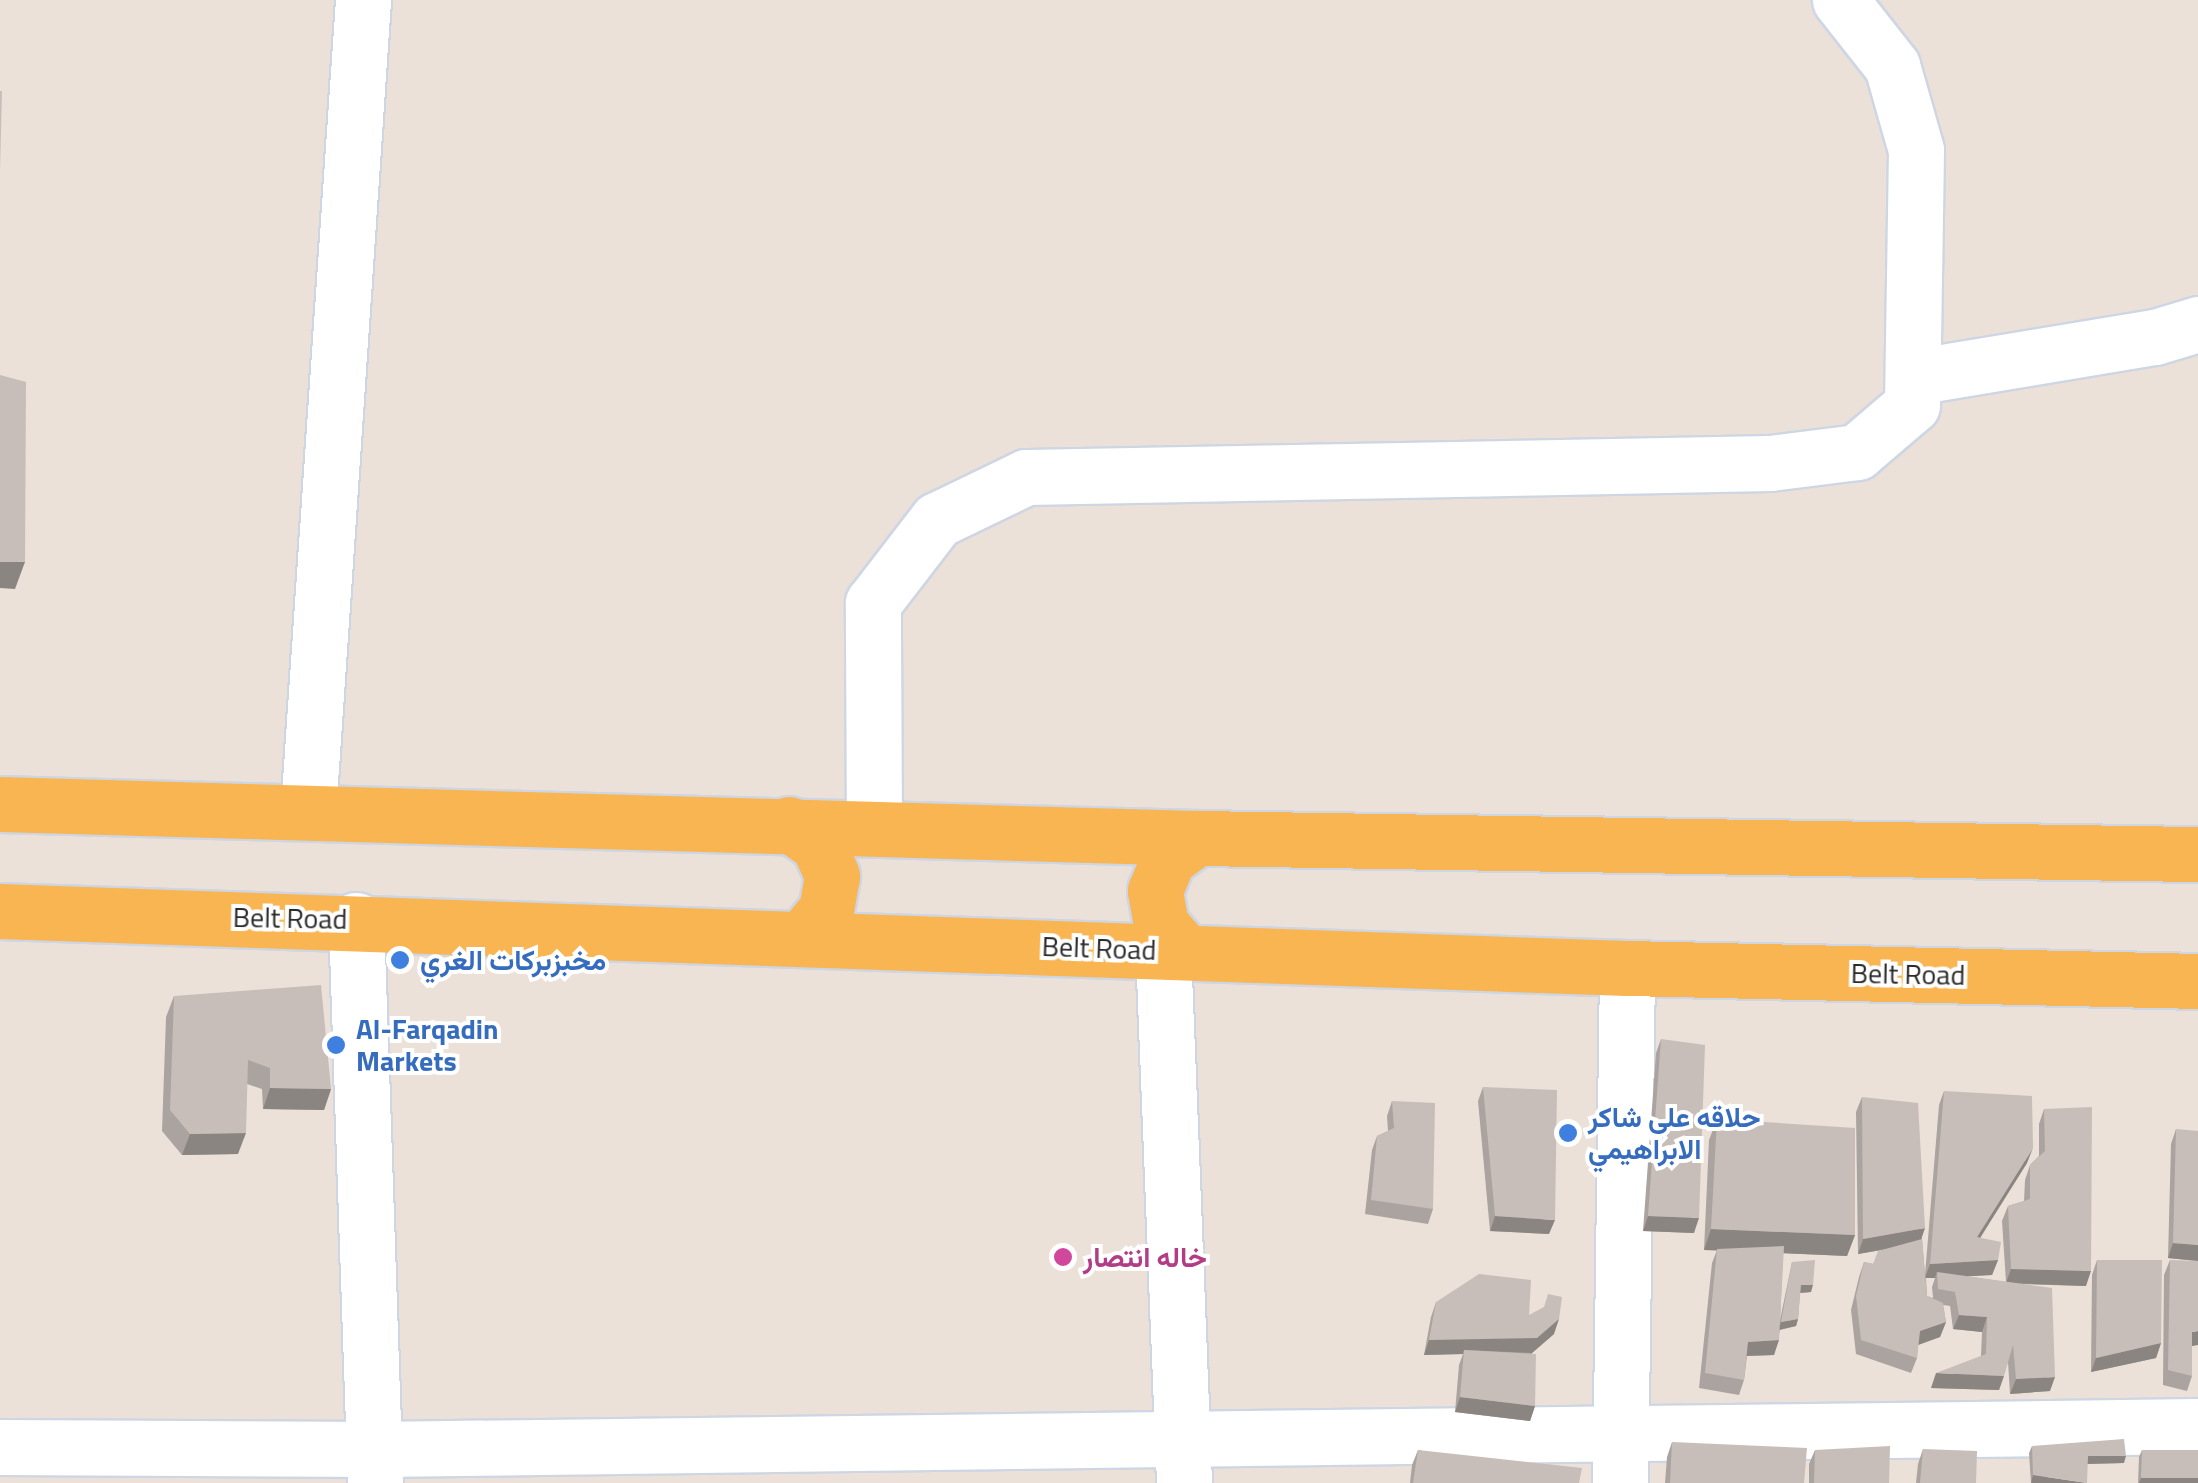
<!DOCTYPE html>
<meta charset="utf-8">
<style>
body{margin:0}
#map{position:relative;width:2198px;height:1483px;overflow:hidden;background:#ece1d9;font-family:"Titillium Web",Vazirmatn,sans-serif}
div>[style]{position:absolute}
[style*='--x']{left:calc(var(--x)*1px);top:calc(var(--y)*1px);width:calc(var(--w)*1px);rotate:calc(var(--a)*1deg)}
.roads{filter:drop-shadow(2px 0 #cfd6e3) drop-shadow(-2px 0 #cfd6e3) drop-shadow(0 2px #cfd6e3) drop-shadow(0 -2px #cfd6e3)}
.minor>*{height:55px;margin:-27.5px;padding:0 27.5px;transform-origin:27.5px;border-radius:27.5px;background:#fff}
.major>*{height:55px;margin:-27.5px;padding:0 27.5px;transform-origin:27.5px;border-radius:27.5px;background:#f9b552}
.wall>*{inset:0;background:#aba39f}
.shaded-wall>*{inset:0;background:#8b8582}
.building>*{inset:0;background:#c7beb9}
.dots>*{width:28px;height:28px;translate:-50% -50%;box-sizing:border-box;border:5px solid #fff;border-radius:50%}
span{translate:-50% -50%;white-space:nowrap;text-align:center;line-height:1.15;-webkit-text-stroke:8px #fff;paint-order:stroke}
.street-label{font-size:28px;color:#292929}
.shop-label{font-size:28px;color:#366cbe;font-weight:700}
.left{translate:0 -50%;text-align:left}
.hotel-label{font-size:28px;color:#b23c85;font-weight:700}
</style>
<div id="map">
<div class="roads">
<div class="minor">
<div style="--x:1913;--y:377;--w:245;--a:-9.4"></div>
<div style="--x:2155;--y:337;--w:45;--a:-16.8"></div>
<div style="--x:308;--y:811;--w:813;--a:-86.12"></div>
<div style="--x:874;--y:826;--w:223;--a:-90.3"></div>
<div style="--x:873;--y:603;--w:105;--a:-52.4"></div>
<div style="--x:937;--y:520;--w:99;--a:-25.8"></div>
<div style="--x:1026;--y:477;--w:744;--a:-1.08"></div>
<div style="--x:1770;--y:463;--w:88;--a:-7.2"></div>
<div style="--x:1857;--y:452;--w:72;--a:-40.5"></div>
<div style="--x:1912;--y:405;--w:255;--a:-89.1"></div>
<div style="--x:1916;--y:150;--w:87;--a:-105.9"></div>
<div style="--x:1892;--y:66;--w:84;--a:-128.2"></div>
<div style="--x:356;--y:920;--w:563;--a:88.07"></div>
<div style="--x:1163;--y:950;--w:533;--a:87.74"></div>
<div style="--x:0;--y:1447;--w:374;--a:0.3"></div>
<div style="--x:374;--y:1449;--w:1824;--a:-0.72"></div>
<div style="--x:1620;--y:1483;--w:515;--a:-89.22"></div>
</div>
<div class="major">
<div style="--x:0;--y:804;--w:1197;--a:1.63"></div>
<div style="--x:1197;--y:838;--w:1001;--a:0.92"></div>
<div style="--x:789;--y:824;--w:35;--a:35"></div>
<div style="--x:818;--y:844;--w:35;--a:66"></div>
<div style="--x:832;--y:876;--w:35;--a:100"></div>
<div style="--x:826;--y:910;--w:35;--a:130"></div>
<div style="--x:0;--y:911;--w:1628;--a:2.01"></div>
<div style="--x:1627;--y:968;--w:571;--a:1.3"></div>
<div style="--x:1184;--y:951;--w:35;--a:-131"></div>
<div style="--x:1161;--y:925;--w:35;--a:-100"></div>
<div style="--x:1155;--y:891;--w:35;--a:-68"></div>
<div style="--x:1168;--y:859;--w:36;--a:-36"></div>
</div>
</div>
<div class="wall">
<div style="clip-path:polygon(174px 996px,331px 1089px,324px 1110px,263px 1109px,262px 1089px,247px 1084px,238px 1154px,182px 1155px,162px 1131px,166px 1017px)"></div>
<div style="clip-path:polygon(1661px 1039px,1694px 1233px,1643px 1231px,1656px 1053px)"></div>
<div style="clip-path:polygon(1483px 1087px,1549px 1234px,1490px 1231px,1478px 1101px)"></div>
<div style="clip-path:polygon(evenodd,1944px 1091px,2027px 1163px,1980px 1237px,1998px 1260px,1992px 1275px,1965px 1276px,2006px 1282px,2002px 1221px,2008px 1206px,2024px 1201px,2025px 1180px,2030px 1165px,2039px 1156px,2039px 1124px,2044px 1109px,2086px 1286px,2018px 1284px,2050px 1391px,2010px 1394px,2008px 1362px,1999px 1390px,1931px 1388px,1981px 1356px,1982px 1332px,1953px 1329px,1950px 1306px,1943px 1305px,1946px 1322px,1940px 1337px,1918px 1345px,1917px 1358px,1911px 1373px,1856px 1354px,1851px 1310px,1859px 1277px,1864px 1262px,1873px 1264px,1882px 1250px,1858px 1254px,1856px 1112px,1862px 1097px,1922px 1239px,1925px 1275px,1939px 1105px,1944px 1091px,1926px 1278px,1935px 1278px,1932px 1287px,1933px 1298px,1927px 1296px,1926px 1278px)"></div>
<div style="clip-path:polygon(1392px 1101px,1433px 1209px,1428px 1224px,1365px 1214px,1372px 1150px,1377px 1136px,1388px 1131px,1387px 1116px)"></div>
<div style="clip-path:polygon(1717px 1119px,1855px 1235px,1847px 1256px,1783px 1253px,1780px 1320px,1792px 1262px,1811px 1292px,1800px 1293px,1798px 1319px,1796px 1326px,1780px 1330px,1774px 1355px,1747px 1356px,1744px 1380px,1739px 1395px,1699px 1388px,1712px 1263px,1717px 1250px,1704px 1250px,1709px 1140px)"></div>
<div style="clip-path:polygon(2176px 1129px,2198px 1261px,2168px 1258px,2171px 1144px)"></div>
<div style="clip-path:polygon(2097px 1260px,2161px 1343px,2156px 1358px,2091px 1372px,2092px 1275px)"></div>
<div style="clip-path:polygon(2170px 1260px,2192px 1346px,2192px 1376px,2187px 1391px,2163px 1385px,2164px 1275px)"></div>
<div style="clip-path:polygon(1436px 1302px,1529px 1315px,1554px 1334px,1532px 1353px,1535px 1406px,1530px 1421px,1455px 1412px,1459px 1365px,1463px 1354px,1424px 1355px,1431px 1317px)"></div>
<div style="clip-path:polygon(1672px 1442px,1804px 1483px,1665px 1483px,1667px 1457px)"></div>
<div style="clip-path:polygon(2032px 1446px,2124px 1463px,2087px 1464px,2031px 1483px,2029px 1453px)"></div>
<div style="clip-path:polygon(1923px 1449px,1976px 1483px,1916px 1483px,1918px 1464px)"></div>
<div style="clip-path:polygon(1418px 1450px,1579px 1483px,1410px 1483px,1412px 1465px)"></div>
<div style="clip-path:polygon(1815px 1450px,1889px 1483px,1809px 1483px,1809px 1464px)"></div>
<div style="clip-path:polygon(2142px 1450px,2198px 1483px,2138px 1483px,2139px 1457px)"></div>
</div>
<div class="shaded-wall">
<div style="clip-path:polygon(0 562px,25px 562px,15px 589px,0 588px)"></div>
<div style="clip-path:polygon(270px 1088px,331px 1089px,324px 1110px,263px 1109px)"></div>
<div style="clip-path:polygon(246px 1133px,238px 1154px,182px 1155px,190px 1134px)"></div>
<div style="clip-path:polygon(2033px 1148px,2027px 1163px,1972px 1251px,1977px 1237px)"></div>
<div style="clip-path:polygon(1495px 1216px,1555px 1220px,1549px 1234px,1490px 1231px)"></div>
<div style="clip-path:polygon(1648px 1216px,1699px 1218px,1694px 1233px,1643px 1231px)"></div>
<div style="clip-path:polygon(1925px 1228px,1920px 1243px,1858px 1254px,1863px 1239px)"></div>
<div style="clip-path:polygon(1711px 1229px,1855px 1235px,1847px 1256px,1704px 1250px)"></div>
<div style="clip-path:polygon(2173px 1243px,2198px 1245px,2198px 1261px,2168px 1258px)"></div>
<div style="clip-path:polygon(1998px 1260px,1992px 1275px,1938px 1278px,1937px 1272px,1935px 1278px,1925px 1278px,1930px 1264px)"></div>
<div style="clip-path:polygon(2011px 1269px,2091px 1271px,2086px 1286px,2006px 1283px)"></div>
<div style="clip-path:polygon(1801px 1285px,1813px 1285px,1811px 1292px,1798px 1293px)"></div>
<div style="clip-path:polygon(1959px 1315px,1987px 1317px,1982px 1332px,1953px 1329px)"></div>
<div style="clip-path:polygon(1559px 1319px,1554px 1334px,1532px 1353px,1464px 1350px,1463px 1354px,1424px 1355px,1429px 1340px)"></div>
<div style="clip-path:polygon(1798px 1319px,1796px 1326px,1778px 1330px,1781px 1322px)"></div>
<div style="clip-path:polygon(1946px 1322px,1940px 1337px,1915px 1346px,1920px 1331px)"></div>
<div style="clip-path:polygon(2198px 1331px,2198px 1345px,2187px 1347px,2192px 1332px)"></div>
<div style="clip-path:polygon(1779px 1340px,1774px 1355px,1743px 1356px,1748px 1342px)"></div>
<div style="clip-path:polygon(2161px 1343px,2156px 1358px,2091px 1372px,2096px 1358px)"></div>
<div style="clip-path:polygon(1936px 1373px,2004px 1376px,1999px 1390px,1931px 1388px)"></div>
<div style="clip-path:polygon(2055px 1377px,2050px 1391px,2010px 1394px,2016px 1379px)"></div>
<div style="clip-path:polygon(1460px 1397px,1535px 1406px,1530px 1421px,1455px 1412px)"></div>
<div style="clip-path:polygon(2088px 1456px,2126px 1456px,2124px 1463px,2085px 1464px)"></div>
<div style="clip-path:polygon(2033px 1475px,2087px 1483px,2031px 1483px)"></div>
<div style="clip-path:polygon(2141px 1478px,2198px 1478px,2198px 1483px,2139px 1483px)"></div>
</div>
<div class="building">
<div style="clip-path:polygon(0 91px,2px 91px,0 171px)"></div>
<div style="clip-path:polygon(0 375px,26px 382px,25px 562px,0 562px)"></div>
<div style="clip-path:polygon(321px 985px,331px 1089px,270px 1088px,270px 1068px,248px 1060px,246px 1133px,190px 1134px,170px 1110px,174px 996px)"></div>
<div style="clip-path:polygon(1661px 1039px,1705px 1045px,1699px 1218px,1648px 1216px)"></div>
<div style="clip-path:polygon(1483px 1087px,1557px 1090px,1555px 1220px,1495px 1216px)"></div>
<div style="clip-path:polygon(1944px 1091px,2032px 1096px,2033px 1148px,1977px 1237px,2001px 1242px,1998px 1260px,1930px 1264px)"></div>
<div style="clip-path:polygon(1862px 1097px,1918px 1103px,1925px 1228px,1863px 1239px)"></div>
<div style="clip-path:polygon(1392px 1101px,1435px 1103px,1433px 1209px,1371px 1200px,1377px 1136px,1394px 1128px)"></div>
<div style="clip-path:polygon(2092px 1107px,2091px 1271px,2011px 1269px,2008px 1206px,2030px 1199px,2030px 1165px,2045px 1151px,2044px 1109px)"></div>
<div style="clip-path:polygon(1717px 1119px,1855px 1128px,1855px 1235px,1711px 1229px)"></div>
<div style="clip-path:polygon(2176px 1129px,2198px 1131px,2198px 1245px,2173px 1243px)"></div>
<div style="clip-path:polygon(1922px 1239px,1927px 1296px,1943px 1303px,1946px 1322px,1920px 1331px,1917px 1358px,1861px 1340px,1856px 1296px,1864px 1262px,1873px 1264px,1878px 1251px)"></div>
<div style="clip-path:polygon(1784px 1246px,1779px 1340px,1748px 1342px,1744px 1380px,1705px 1373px,1717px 1249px)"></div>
<div style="clip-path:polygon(1815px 1260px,1813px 1285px,1801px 1285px,1798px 1319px,1781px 1322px,1792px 1262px)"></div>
<div style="clip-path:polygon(2097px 1260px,2162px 1260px,2161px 1343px,2096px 1358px)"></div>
<div style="clip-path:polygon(2170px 1260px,2198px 1261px,2198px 1331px,2192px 1332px,2192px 1376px,2168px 1370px)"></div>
<div style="clip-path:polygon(1937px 1272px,2052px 1288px,2055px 1377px,2016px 1379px,2013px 1345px,2004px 1376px,1936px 1373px,1986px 1354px,1987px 1317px,1959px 1315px,1955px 1292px,1938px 1289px)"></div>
<div style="clip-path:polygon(1479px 1274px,1531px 1280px,1529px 1315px,1544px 1307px,1548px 1294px,1562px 1297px,1559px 1319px,1537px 1338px,1429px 1340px,1436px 1302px)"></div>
<div style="clip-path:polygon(1464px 1350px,1536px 1354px,1535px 1406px,1460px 1397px)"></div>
<div style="clip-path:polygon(2124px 1439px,2126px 1456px,2088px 1456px,2087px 1483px,2033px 1475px,2032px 1446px)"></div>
<div style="clip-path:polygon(1672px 1442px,1807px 1448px,1804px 1483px,1670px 1483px)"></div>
<div style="clip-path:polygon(1890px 1446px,1889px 1483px,1814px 1483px,1815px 1450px)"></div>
<div style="clip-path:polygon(1923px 1449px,1977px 1451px,1976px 1483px,1920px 1483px)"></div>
<div style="clip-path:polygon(1418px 1450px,1582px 1468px,1579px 1483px,1413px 1483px)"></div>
<div style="clip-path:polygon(2142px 1450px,2198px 1450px,2198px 1478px,2141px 1478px)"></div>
</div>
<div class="dots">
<div style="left:400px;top:960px;background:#3f7fe0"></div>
<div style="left:336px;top:1045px;background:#3f7fe0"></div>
<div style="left:1568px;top:1133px;background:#3f7fe0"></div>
<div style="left:1063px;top:1257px;background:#d1479c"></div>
</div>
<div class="street-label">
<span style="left:290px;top:918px;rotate:1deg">Belt Road</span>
<span style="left:1099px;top:948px;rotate:2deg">Belt Road</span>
<span style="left:1908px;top:974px;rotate:1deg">Belt Road</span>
</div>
<div class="shop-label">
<span class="left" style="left:420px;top:960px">مخبزبركات الغري</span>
<span class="left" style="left:356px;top:1045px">Al-Farqadin<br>Markets</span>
<span class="left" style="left:1588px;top:1133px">حلاقه علي شاكر<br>الابراهيمي</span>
</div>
<div class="hotel-label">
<span class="left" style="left:1083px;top:1257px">خاله انتصار</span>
</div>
</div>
